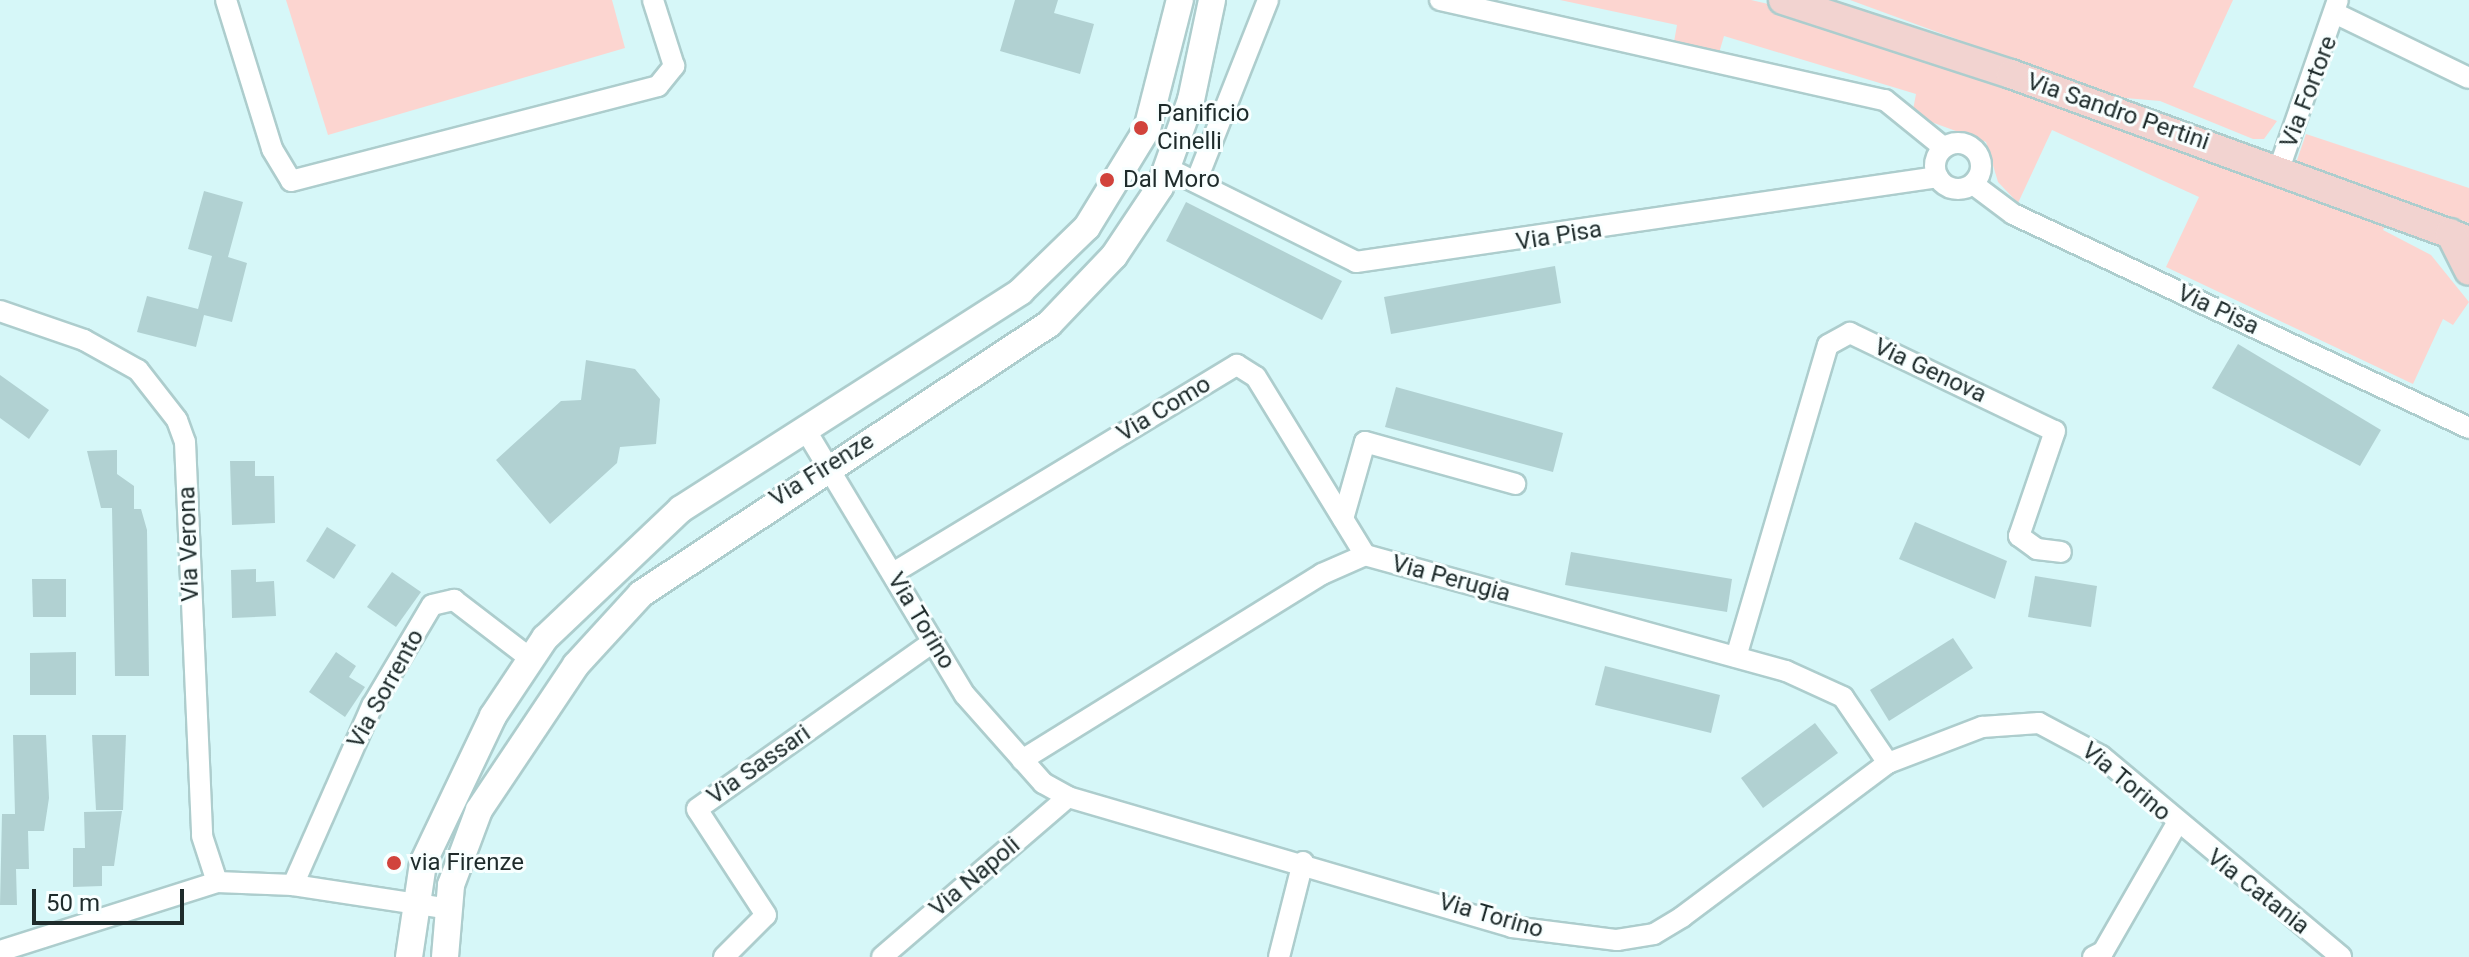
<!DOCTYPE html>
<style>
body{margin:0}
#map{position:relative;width:2469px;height:957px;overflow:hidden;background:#d6f7f8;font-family:Roboto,sans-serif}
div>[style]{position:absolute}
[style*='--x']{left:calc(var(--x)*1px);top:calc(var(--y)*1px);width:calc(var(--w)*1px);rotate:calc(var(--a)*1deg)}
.green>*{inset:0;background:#fcd5d0}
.building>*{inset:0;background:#b1d1d2}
.roads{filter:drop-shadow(2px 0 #adcdcd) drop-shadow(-2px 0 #adcdcd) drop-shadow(0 2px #adcdcd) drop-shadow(0 -2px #adcdcd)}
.minor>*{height:20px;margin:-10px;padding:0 10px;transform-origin:10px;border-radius:10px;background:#fff}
.minor>.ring{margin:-10px;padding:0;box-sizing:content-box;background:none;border:20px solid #fff;border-radius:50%}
.tertiary>*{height:26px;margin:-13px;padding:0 13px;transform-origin:13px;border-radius:13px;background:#fff}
.secondary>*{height:28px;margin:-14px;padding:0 14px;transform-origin:14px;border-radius:14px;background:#f2d3d0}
.dots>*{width:22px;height:22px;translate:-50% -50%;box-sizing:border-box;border:4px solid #f8ffff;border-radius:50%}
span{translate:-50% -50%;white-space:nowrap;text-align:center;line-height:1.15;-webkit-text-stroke:6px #f8ffff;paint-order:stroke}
.street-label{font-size:24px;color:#1e2b2b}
.poi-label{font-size:24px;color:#1e2b2b}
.left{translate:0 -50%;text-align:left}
.scale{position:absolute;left:32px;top:889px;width:152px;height:36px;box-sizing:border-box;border:4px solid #1e2b2b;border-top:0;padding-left:10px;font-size:24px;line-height:28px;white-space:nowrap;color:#1e2b2b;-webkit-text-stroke:6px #f8ffff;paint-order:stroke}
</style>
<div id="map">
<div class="green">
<div style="clip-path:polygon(286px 0,612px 0,625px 48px,328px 135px)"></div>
<div style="clip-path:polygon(1560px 0,1751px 0,1777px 6px,2387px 221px,2383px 230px,2431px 255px,2469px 302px,2453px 325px,2443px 319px,2413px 384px,2166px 267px,2199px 197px,2052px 130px,2018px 203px,1998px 182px,1986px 142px,1912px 115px,1916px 94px,1724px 36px,1719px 53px,1674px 42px,1677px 25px)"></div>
<div style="clip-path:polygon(1850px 0,2233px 0,2193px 87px,2277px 121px,2264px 139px,2253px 139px,2160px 101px,2114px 97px)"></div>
<div style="clip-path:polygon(2306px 134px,2469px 188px,2469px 223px,2296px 163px)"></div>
</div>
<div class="building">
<div style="clip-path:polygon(1015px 0,1058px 0,1054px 13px,1094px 24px,1080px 74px,1000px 51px)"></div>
<div style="clip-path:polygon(204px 191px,243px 202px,228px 257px,247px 263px,232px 322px,204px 315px,196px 347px,137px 332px,147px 296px,198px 309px,212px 256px,188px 249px)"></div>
<div style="clip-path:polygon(1186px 202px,1342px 281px,1322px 320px,1166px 241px)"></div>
<div style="clip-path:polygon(1555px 266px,1561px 303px,1391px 334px,1384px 297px)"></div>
<div style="clip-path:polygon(2238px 344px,2381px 430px,2360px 466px,2212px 388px)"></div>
<div style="clip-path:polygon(586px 360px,635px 369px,660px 399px,656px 444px,620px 447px,617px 463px,550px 524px,496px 460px,561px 401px,581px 400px)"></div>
<div style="clip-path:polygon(0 375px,49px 410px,29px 439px,0 418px)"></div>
<div style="clip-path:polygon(1396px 387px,1563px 433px,1553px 472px,1385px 427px)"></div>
<div style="clip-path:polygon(117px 450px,117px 474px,134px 486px,134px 509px,141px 509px,147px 530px,149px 676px,115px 676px,112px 508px,101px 508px,87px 451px)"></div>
<div style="clip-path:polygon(230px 461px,255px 461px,255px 476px,274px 476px,275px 523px,232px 525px)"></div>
<div style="clip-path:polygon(1915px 522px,2007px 561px,1995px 599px,1899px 559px)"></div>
<div style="clip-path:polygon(327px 527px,356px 545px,334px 579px,306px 561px)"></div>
<div style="clip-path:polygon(1571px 552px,1732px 579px,1727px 612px,1565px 585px)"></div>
<div style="clip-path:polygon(256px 569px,256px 582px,274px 581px,276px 616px,232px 618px,231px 570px)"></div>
<div style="clip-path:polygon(392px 572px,421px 592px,396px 627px,367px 607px)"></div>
<div style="clip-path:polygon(2035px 576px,2097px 586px,2091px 627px,2028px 617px)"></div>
<div style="clip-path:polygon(32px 579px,66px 579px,66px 617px,33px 617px)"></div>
<div style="clip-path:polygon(1953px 638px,1973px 668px,1889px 721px,1870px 690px)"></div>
<div style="clip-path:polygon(76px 652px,76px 695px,30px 695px,30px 653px)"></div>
<div style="clip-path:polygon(336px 652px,356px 666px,349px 677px,365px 687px,345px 717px,309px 692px)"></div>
<div style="clip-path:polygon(1605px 666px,1720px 695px,1711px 733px,1595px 705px)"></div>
<div style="clip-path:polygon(1815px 723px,1838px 753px,1763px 808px,1741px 778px)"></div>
<div style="clip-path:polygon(13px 735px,46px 735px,49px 798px,44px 831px,28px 831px,29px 869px,16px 869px,17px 905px,0 905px,2px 814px,15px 814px)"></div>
<div style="clip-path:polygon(92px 735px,126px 735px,123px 810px,96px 810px)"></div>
<div style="clip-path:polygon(122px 811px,114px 866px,102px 866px,102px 886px,73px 887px,73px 848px,85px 848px,84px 812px)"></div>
</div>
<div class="roads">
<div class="minor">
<div style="--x:226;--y:0;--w:156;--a:72.8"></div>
<div style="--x:272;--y:149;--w:37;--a:59"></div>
<div style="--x:291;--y:181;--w:379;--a:-14.5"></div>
<div style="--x:658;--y:86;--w:26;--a:-51"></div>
<div style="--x:674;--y:66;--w:69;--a:-107.7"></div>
<div style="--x:1440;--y:0;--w:456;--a:12.7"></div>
<div style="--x:1885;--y:100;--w:75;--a:39"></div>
<div style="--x:2339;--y:15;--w:144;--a:25.9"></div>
<div class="ring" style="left:1935px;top:143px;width:26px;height:26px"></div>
<div style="--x:1167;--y:168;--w:211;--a:26.4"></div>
<div style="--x:1356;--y:262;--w:588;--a:-8.31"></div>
<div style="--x:2279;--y:169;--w:179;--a:-70.8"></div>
<div style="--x:1196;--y:182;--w:196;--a:-68.4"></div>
<div style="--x:1973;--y:184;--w:50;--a:36.9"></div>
<div style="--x:2013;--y:214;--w:504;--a:25.14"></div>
<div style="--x:0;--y:311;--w:89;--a:19"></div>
<div style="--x:84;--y:340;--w:62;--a:29.1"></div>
<div style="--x:138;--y:370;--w:63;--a:52"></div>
<div style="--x:177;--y:420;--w:23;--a:70"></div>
<div style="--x:185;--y:442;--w:394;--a:87.5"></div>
<div style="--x:202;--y:836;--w:48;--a:71.9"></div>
<div style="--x:805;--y:429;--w:310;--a:59"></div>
<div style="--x:965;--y:695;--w:118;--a:48.4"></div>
<div style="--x:1043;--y:783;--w:29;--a:29"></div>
<div style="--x:1068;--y:797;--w:463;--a:16.3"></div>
<div style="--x:1512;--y:927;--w:106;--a:7.1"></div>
<div style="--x:1617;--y:940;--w:37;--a:-9"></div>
<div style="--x:1654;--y:934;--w:33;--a:-31"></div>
<div style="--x:1682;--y:917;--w:257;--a:-36.8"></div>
<div style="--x:1888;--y:763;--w:101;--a:-21"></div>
<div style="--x:1982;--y:727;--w:57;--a:-4"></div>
<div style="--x:2039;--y:723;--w:70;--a:28"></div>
<div style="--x:2101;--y:756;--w:313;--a:39.9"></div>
<div style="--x:1343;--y:519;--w:80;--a:-74.1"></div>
<div style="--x:1365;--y:442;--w:156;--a:15.6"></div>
<div style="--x:893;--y:573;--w:402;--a:-31.2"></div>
<div style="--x:1237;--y:365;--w:22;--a:32"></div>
<div style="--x:1256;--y:377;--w:209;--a:58.5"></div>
<div style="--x:1736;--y:657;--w:325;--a:-73.6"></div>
<div style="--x:1828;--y:345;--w:25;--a:-29"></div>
<div style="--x:1850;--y:333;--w:227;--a:25.6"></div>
<div style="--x:2055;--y:431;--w:111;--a:108.9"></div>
<div style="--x:2019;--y:536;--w:22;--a:36"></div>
<div style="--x:2037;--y:549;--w:24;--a:7"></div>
<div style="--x:1022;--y:760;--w:353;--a:-31.8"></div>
<div style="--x:1322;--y:574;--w:47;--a:-23.8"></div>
<div style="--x:1365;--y:555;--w:437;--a:15.4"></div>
<div style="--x:1786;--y:671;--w:63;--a:24.5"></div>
<div style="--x:1843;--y:697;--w:80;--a:55.7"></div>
<div style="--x:293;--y:885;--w:196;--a:-66.2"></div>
<div style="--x:372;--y:706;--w:117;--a:-59.3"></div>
<div style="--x:432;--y:605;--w:23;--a:-13"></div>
<div style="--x:454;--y:600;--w:97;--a:37.5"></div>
<div style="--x:0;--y:951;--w:228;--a:-17.6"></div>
<div style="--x:217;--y:882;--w:76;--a:2.3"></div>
<div style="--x:293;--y:885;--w:158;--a:8.7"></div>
<div style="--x:724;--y:957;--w:59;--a:-45"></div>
<div style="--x:766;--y:915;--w:126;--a:-123.1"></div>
<div style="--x:697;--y:809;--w:289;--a:-35.3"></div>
<div style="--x:882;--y:957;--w:245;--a:-40.7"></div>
<div style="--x:1279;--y:957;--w:98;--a:-75.8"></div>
<div style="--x:2093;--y:957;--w:11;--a:-27"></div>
<div style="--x:2103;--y:952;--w:146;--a:-60.1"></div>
</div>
<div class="tertiary">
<div style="--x:409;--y:957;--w:95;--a:-81.5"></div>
<div style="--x:423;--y:863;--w:163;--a:-64.5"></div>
<div style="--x:493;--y:716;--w:94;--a:-56.3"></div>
<div style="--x:545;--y:638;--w:187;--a:-43.5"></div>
<div style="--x:681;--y:509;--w:403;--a:-32.6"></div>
<div style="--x:1020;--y:292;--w:93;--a:-44.1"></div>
<div style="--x:1087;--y:227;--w:115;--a:-58.5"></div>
<div style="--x:1147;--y:129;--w:133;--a:-75.7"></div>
<div style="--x:445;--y:957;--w:72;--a:-85.2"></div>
<div style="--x:451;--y:885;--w:80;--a:-69.5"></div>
<div style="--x:479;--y:810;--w:174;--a:-56.2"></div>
<div style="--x:576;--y:665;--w:96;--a:-47.5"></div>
<div style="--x:641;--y:594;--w:489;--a:-33.5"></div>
<div style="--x:1049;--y:324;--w:94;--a:-46.3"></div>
<div style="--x:1114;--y:256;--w:83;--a:-56.3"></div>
<div style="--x:1160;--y:187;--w:92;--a:-70.4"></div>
<div style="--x:1191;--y:100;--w:102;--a:-78.1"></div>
</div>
<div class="secondary">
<div style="--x:1783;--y:0;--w:240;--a:18"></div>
<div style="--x:2011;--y:74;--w:487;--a:20"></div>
<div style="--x:2450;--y:233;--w:42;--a:63.4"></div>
</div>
</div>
<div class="dots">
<div style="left:1141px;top:128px;background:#d1433c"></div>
<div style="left:1107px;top:180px;background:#d1433c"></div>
<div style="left:394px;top:863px;background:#d1433c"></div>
</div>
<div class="street-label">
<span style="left:2309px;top:92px;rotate:-69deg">Via Fortore</span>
<span style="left:2118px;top:112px;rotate:19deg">Via Sandro Pertini</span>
<span style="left:1559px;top:236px;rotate:-9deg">Via Pisa</span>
<span style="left:2218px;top:310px;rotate:25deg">Via Pisa</span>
<span style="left:1930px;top:371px;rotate:25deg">Via Genova</span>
<span style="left:1164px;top:409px;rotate:-31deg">Via Como</span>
<span style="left:822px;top:470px;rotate:-32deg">Via Firenze</span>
<span style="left:189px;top:544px;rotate:-92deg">Via Verona</span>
<span style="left:1451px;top:579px;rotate:15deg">Via Perugia</span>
<span style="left:921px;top:621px;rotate:59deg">Via Torino</span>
<span style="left:386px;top:689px;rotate:-61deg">Via Sorrento</span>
<span style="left:759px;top:765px;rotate:-35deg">Via Sassari</span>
<span style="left:2126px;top:782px;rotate:40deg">Via Torino</span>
<span style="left:975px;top:877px;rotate:-40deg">Via Napoli</span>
<span style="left:2258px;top:892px;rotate:38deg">Via Catania</span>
<span style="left:1491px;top:916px;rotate:16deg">Via Torino</span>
</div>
<div class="poi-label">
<span class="left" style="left:1157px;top:128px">Panificio<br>Cinelli</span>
<span class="left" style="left:1123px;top:180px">Dal Moro</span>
<span class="left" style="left:410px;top:863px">via Firenze</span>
</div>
<div class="scale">50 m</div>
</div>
